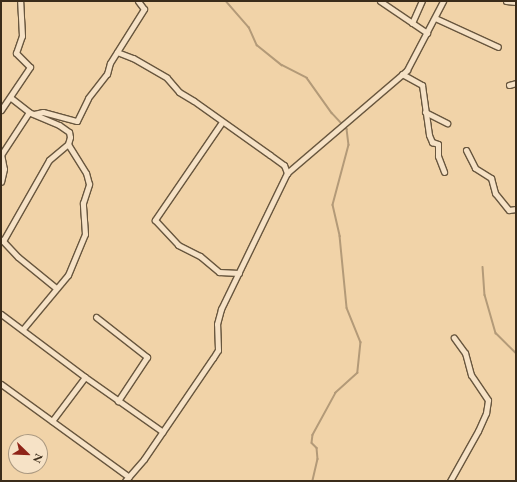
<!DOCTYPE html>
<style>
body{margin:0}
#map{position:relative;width:517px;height:482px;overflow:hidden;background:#f1d3a8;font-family:"EB Garamond",serif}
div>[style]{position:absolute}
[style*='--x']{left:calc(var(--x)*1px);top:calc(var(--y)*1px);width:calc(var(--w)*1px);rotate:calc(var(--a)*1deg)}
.stream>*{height:1.5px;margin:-0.75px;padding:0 0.75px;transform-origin:0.75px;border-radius:0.75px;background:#b39a78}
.roads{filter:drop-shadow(1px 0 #68563e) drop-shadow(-1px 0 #68563e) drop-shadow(0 1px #68563e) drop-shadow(0 -1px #68563e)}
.minor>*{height:5px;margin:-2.5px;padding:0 2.5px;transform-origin:2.5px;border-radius:2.5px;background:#f6e2c6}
span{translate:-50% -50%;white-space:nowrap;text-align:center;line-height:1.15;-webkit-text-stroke:3.5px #f6e2c6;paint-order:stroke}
.frame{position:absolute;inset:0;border:2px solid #3b2c1a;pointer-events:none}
.north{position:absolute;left:8px;top:434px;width:40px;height:40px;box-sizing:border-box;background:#f6e2c6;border:1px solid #ab9981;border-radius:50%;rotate:113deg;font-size:11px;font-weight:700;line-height:16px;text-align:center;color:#3b2c1a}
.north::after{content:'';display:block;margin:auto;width:14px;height:18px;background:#8f2418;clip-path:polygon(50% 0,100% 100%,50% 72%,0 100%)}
</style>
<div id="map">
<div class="stream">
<div style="--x:226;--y:1;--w:35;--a:49"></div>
<div style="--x:249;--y:27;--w:20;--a:66"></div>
<div style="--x:257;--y:45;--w:32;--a:39"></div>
<div style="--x:282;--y:65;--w:28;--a:27"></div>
<div style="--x:307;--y:78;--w:43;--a:54.5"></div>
<div style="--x:332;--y:113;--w:22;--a:47"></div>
<div style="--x:347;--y:129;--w:16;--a:83"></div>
<div style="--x:349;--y:145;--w:62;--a:104.9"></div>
<div style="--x:333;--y:205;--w:32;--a:77"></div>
<div style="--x:340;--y:236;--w:72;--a:84.4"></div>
<div style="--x:347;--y:308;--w:37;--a:68"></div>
<div style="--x:361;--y:342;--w:31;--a:96"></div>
<div style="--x:358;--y:373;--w:30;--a:138"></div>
<div style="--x:336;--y:393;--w:48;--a:118.7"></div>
<div style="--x:313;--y:435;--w:8;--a:97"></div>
<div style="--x:312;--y:443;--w:7;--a:45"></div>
<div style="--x:317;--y:448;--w:11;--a:85"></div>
<div style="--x:318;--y:459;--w:23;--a:103"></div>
<div style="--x:483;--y:267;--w:28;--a:86"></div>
<div style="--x:485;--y:295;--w:40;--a:74"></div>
<div style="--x:496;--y:333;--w:28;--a:45"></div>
</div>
<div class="roads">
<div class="minor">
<div style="--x:380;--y:1;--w:57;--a:34.2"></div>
<div style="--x:506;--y:1;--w:10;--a:6"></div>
<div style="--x:435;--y:18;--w:69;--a:24.7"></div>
<div style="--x:412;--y:23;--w:24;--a:-66"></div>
<div style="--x:117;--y:52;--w:17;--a:21"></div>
<div style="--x:133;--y:58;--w:39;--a:30"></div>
<div style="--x:167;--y:78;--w:18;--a:49"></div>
<div style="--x:179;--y:92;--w:17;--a:31"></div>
<div style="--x:194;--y:101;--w:93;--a:35.4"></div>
<div style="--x:270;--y:155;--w:17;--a:36"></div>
<div style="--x:284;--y:165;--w:9;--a:69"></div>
<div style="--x:402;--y:74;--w:23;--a:29"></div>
<div style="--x:422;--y:85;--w:50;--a:82"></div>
<div style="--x:429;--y:135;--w:8;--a:67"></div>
<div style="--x:432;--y:142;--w:6;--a:18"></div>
<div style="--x:438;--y:144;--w:12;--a:90"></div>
<div style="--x:438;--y:156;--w:17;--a:69"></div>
<div style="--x:509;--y:85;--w:7;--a:-16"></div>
<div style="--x:1;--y:110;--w:52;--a:-56"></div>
<div style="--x:30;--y:67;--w:20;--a:-135"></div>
<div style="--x:16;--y:53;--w:18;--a:-71"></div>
<div style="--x:22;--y:36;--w:35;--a:-93"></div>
<div style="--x:425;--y:112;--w:25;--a:27"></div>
<div style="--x:34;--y:114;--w:9;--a:-13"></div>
<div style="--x:43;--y:112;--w:35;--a:15"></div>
<div style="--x:77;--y:121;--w:25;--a:-64"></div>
<div style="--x:88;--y:98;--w:31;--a:-52"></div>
<div style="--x:107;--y:74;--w:11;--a:-75"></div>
<div style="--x:110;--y:63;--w:64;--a:-57.8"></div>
<div style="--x:144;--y:9;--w:10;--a:-127"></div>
<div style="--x:222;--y:122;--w:119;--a:124.4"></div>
<div style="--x:155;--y:220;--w:34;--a:47"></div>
<div style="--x:178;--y:245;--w:25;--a:27"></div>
<div style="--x:200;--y:256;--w:25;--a:40"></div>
<div style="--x:219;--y:272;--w:20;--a:3"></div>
<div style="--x:466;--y:150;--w:20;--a:63"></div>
<div style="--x:475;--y:168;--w:19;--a:32"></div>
<div style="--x:491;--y:178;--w:16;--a:75"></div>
<div style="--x:495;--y:193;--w:22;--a:51"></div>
<div style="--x:509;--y:210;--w:7;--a:-8"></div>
<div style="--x:1;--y:154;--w:15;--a:79"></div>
<div style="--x:4;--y:169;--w:13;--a:103"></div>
<div style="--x:1;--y:155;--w:51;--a:-56.9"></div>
<div style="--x:2;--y:240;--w:23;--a:47"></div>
<div style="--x:18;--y:257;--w:49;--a:39.2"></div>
<div style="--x:3;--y:241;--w:93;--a:-60.4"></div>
<div style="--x:49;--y:160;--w:25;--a:-40"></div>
<div style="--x:68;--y:144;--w:7;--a:-74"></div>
<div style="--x:70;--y:137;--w:5;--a:-101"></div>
<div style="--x:69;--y:132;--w:12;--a:-145"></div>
<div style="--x:59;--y:125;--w:33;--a:-157"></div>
<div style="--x:29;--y:112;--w:24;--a:-142"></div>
<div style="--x:1;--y:314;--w:105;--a:36.9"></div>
<div style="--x:85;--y:377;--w:95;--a:35.2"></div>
<div style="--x:96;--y:317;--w:65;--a:38.1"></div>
<div style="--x:147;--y:357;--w:53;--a:123.4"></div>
<div style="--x:23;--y:329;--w:70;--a:-50.2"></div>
<div style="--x:68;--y:275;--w:44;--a:-67.5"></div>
<div style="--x:85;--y:234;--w:31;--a:-94"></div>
<div style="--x:83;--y:203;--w:20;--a:-72"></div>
<div style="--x:89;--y:184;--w:11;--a:-105"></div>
<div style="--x:86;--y:173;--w:34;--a:-122"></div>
<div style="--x:1;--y:384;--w:158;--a:36"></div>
<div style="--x:52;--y:421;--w:55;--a:-53.1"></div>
<div style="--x:125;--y:481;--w:29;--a:-49"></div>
<div style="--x:144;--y:459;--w:122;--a:-55.7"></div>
<div style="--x:213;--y:358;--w:9;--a:-58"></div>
<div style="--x:218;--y:350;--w:26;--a:-92"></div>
<div style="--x:217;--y:324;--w:16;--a:-75"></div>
<div style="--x:221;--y:309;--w:151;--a:-64.1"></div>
<div style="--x:287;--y:173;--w:158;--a:-40.6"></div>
<div style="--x:407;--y:70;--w:78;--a:-62.4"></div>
<div style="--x:450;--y:481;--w:57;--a:-60.8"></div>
<div style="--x:478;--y:431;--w:20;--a:-66"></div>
<div style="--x:486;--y:413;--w:13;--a:-81"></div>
<div style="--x:488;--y:400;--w:30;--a:-124"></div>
<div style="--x:471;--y:375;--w:23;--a:-105"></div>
<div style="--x:465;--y:353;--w:19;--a:-126"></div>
</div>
</div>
<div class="frame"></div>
<div class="north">N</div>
</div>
